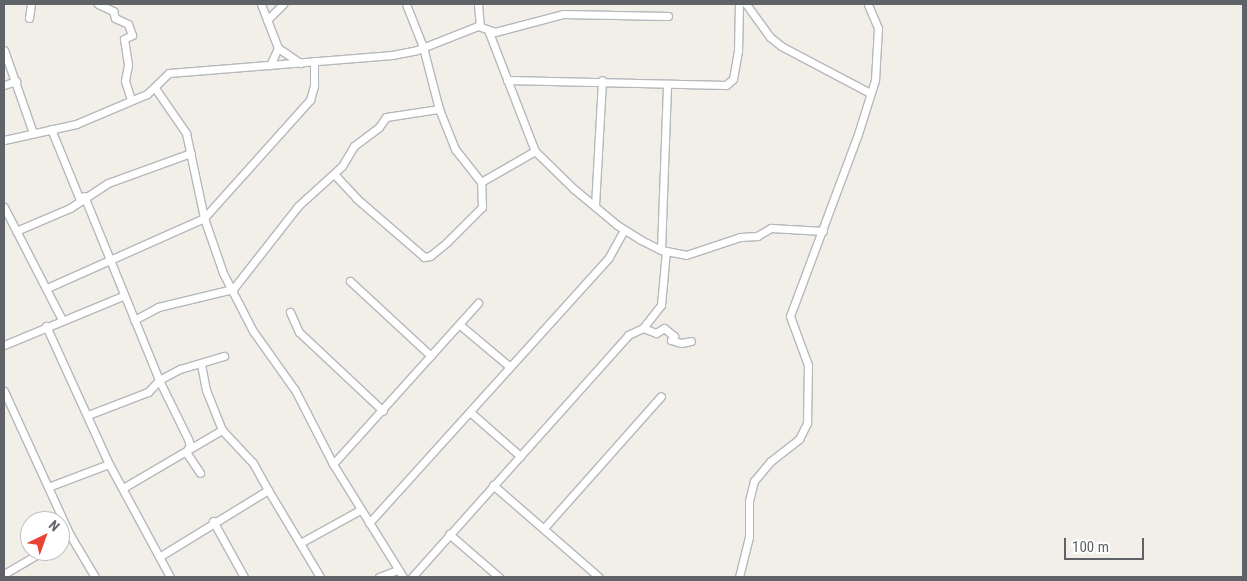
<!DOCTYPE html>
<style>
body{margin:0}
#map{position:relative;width:1247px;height:581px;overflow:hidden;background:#f1efe8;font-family:"Roboto Condensed",sans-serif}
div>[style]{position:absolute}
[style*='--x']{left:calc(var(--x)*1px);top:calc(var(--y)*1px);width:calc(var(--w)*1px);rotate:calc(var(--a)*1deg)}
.roads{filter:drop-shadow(1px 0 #b5b8bc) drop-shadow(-1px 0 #b5b8bc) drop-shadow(0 1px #b5b8bc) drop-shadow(0 -1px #b5b8bc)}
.minor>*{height:7px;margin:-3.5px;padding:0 3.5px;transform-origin:3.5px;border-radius:3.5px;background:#fff}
span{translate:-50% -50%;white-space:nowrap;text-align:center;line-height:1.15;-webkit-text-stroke:4px #fff;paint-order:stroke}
.frame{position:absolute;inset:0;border:5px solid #5f6368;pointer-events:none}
.north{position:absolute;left:20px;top:511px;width:50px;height:50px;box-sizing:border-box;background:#fff;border:1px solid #bfc1c3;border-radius:50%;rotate:42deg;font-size:14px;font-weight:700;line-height:20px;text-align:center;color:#5f6368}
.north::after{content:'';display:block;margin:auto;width:18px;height:22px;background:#ea4335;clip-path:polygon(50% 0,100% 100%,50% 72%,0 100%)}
.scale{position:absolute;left:1064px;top:538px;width:80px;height:22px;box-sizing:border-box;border:2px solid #5f6368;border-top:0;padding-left:6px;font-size:15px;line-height:18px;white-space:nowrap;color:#5f6368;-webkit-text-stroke:4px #fff;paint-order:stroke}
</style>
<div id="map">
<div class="roads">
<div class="minor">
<div style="--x:98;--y:4;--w:17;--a:25"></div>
<div style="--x:113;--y:11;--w:7;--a:74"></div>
<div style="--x:115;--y:18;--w:14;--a:25"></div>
<div style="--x:128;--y:24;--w:12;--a:70"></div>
<div style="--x:132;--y:35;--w:9;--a:153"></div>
<div style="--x:124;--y:39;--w:26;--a:81"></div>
<div style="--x:128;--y:65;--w:16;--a:101"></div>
<div style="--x:125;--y:81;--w:19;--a:72"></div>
<div style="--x:261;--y:4;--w:47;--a:68.9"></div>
<div style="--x:278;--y:48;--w:19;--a:115"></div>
<div style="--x:478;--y:4;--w:22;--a:85"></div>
<div style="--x:746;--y:4;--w:41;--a:54"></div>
<div style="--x:770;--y:37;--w:14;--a:39"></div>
<div style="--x:781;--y:46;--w:101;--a:27.8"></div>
<div style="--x:29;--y:18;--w:14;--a:-82"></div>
<div style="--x:267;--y:20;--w:23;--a:-45"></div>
<div style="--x:488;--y:30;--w:130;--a:68.8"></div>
<div style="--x:535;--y:151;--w:54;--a:44.3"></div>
<div style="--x:574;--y:189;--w:56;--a:39.9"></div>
<div style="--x:617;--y:225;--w:28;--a:32"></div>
<div style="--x:641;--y:240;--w:22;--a:27"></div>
<div style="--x:661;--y:250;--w:25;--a:11"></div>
<div style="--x:686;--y:255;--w:57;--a:-18.4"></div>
<div style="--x:740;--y:237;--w:17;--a:-3"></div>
<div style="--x:757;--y:236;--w:16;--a:-30"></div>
<div style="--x:771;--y:228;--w:52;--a:3.3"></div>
<div style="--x:278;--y:48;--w:27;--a:34"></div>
<div style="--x:4;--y:50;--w:88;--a:70.7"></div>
<div style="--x:507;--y:80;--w:219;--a:1.3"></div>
<div style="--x:726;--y:85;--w:9;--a:-41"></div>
<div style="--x:733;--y:79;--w:28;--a:-80"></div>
<div style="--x:738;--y:51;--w:47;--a:-88.8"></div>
<div style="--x:4;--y:85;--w:13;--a:-18"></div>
<div style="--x:155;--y:88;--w:55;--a:55.4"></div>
<div style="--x:186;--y:133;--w:87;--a:78"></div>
<div style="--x:204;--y:218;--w:58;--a:70.9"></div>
<div style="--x:223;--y:273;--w:65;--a:62.7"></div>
<div style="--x:253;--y:331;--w:72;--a:54.6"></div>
<div style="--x:295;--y:390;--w:83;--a:62.8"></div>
<div style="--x:333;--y:464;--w:133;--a:58.2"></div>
<div style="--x:51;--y:129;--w:77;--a:67.8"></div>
<div style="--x:4;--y:140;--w:74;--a:-12.5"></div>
<div style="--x:76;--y:124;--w:77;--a:-22.9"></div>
<div style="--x:147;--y:94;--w:30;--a:-44"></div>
<div style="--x:169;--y:73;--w:224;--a:-4.6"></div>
<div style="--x:392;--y:55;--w:25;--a:-11"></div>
<div style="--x:417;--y:50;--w:66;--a:-21.5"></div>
<div style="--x:478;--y:26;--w:18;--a:19"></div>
<div style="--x:495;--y:32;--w:70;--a:-14.8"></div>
<div style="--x:563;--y:14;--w:105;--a:1.1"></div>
<div style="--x:334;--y:174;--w:33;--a:47"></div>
<div style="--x:356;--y:198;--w:90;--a:40.9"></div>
<div style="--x:424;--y:257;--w:6;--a:-9"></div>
<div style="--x:430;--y:256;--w:22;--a:-39"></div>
<div style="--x:447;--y:242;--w:49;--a:-45"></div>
<div style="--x:482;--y:207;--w:25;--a:-92"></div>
<div style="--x:481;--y:182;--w:42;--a:-128.2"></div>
<div style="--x:455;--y:149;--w:43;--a:-111.8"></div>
<div style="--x:439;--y:109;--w:64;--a:-104.5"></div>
<div style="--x:423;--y:47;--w:46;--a:-111.6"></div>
<div style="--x:481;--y:182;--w:62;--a:-29.9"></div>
<div style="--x:84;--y:196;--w:199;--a:67.8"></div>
<div style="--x:159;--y:380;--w:66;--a:63.8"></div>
<div style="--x:188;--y:439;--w:6;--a:72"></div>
<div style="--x:190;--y:445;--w:8;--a:120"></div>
<div style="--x:186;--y:452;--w:25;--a:56"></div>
<div style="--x:595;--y:206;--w:126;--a:-86.8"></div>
<div style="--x:4;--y:207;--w:127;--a:62.8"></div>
<div style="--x:16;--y:231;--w:59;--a:-23.1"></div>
<div style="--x:70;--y:208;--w:45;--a:-33.3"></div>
<div style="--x:108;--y:183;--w:88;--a:-19.9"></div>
<div style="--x:661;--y:250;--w:166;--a:-87.9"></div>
<div style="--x:350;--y:281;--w:110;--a:42.8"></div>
<div style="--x:47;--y:288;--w:172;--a:-24"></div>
<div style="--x:204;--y:218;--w:159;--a:-48.1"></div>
<div style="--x:310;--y:100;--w:15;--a:-74"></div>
<div style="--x:314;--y:86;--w:25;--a:-90"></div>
<div style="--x:290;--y:312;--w:22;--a:66"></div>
<div style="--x:299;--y:332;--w:115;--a:43.2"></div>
<div style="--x:134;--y:320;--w:27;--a:-28"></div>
<div style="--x:158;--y:307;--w:77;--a:-13.5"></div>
<div style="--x:233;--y:289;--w:105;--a:-51.9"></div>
<div style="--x:298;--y:206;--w:59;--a:-42.3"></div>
<div style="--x:342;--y:166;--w:23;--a:-59"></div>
<div style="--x:354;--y:146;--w:31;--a:-37"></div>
<div style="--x:379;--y:127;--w:12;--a:-55"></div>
<div style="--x:386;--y:117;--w:54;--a:-8.6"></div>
<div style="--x:460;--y:325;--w:65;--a:40"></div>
<div style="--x:46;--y:326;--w:152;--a:65.5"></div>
<div style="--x:109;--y:464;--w:128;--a:61.6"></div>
<div style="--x:643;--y:328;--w:29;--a:-52"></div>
<div style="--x:661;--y:305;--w:54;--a:-84.7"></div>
<div style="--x:4;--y:345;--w:129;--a:-22.4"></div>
<div style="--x:4;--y:391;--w:158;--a:65.4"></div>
<div style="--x:70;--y:535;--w:49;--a:59.2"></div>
<div style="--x:470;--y:412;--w:67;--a:41.3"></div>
<div style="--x:88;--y:415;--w:64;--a:-21"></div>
<div style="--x:148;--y:392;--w:16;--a:-47"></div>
<div style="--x:159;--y:380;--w:24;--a:-28"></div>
<div style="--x:180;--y:369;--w:46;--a:-16.5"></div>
<div style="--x:222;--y:430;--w:45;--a:46.8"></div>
<div style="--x:253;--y:463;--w:31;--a:61"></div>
<div style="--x:333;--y:464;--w:217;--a:-48"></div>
<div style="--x:493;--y:485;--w:140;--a:41"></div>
<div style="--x:48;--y:487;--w:65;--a:-20.7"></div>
<div style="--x:123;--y:488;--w:115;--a:-30.4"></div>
<div style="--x:222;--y:430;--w:43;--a:-111.8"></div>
<div style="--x:206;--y:390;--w:26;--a:-101"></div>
<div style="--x:213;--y:521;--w:64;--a:61"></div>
<div style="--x:369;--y:523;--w:358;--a:-47.9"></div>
<div style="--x:609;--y:257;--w:31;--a:-61"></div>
<div style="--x:544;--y:528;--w:176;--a:-48.4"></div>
<div style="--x:449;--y:534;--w:66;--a:40.7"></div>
<div style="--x:60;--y:541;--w:12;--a:-31"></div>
<div style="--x:302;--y:542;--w:66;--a:-28.9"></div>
<div style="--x:159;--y:557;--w:128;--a:-31.6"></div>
<div style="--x:268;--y:490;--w:101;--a:59.1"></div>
<div style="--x:4;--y:574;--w:45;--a:-30.5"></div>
<div style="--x:379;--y:577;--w:19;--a:-21"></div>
<div style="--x:412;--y:577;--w:324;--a:-48.2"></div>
<div style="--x:628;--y:335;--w:17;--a:-25"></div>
<div style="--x:643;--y:328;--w:14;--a:21"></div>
<div style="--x:656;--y:333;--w:9;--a:-32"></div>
<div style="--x:664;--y:328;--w:13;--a:39"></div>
<div style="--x:674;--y:336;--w:5;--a:127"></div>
<div style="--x:671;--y:340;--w:10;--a:17"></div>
<div style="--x:681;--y:343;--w:10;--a:-11"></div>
<div style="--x:739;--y:577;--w:41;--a:-76"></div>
<div style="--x:749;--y:537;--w:36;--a:-90"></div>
<div style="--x:749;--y:501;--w:21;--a:-76"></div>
<div style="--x:754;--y:481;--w:26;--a:-50"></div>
<div style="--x:771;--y:461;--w:36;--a:-38"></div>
<div style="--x:799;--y:439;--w:18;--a:-63"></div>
<div style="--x:807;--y:423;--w:58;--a:-89"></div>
<div style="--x:808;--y:365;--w:52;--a:-110.2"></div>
<div style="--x:790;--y:316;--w:194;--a:-69.5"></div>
<div style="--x:858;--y:134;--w:57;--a:-72.5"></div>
<div style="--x:875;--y:80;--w:52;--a:-86.7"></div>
<div style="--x:878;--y:28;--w:26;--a:-113"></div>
</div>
</div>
<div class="frame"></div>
<div class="north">N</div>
<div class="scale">100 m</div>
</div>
